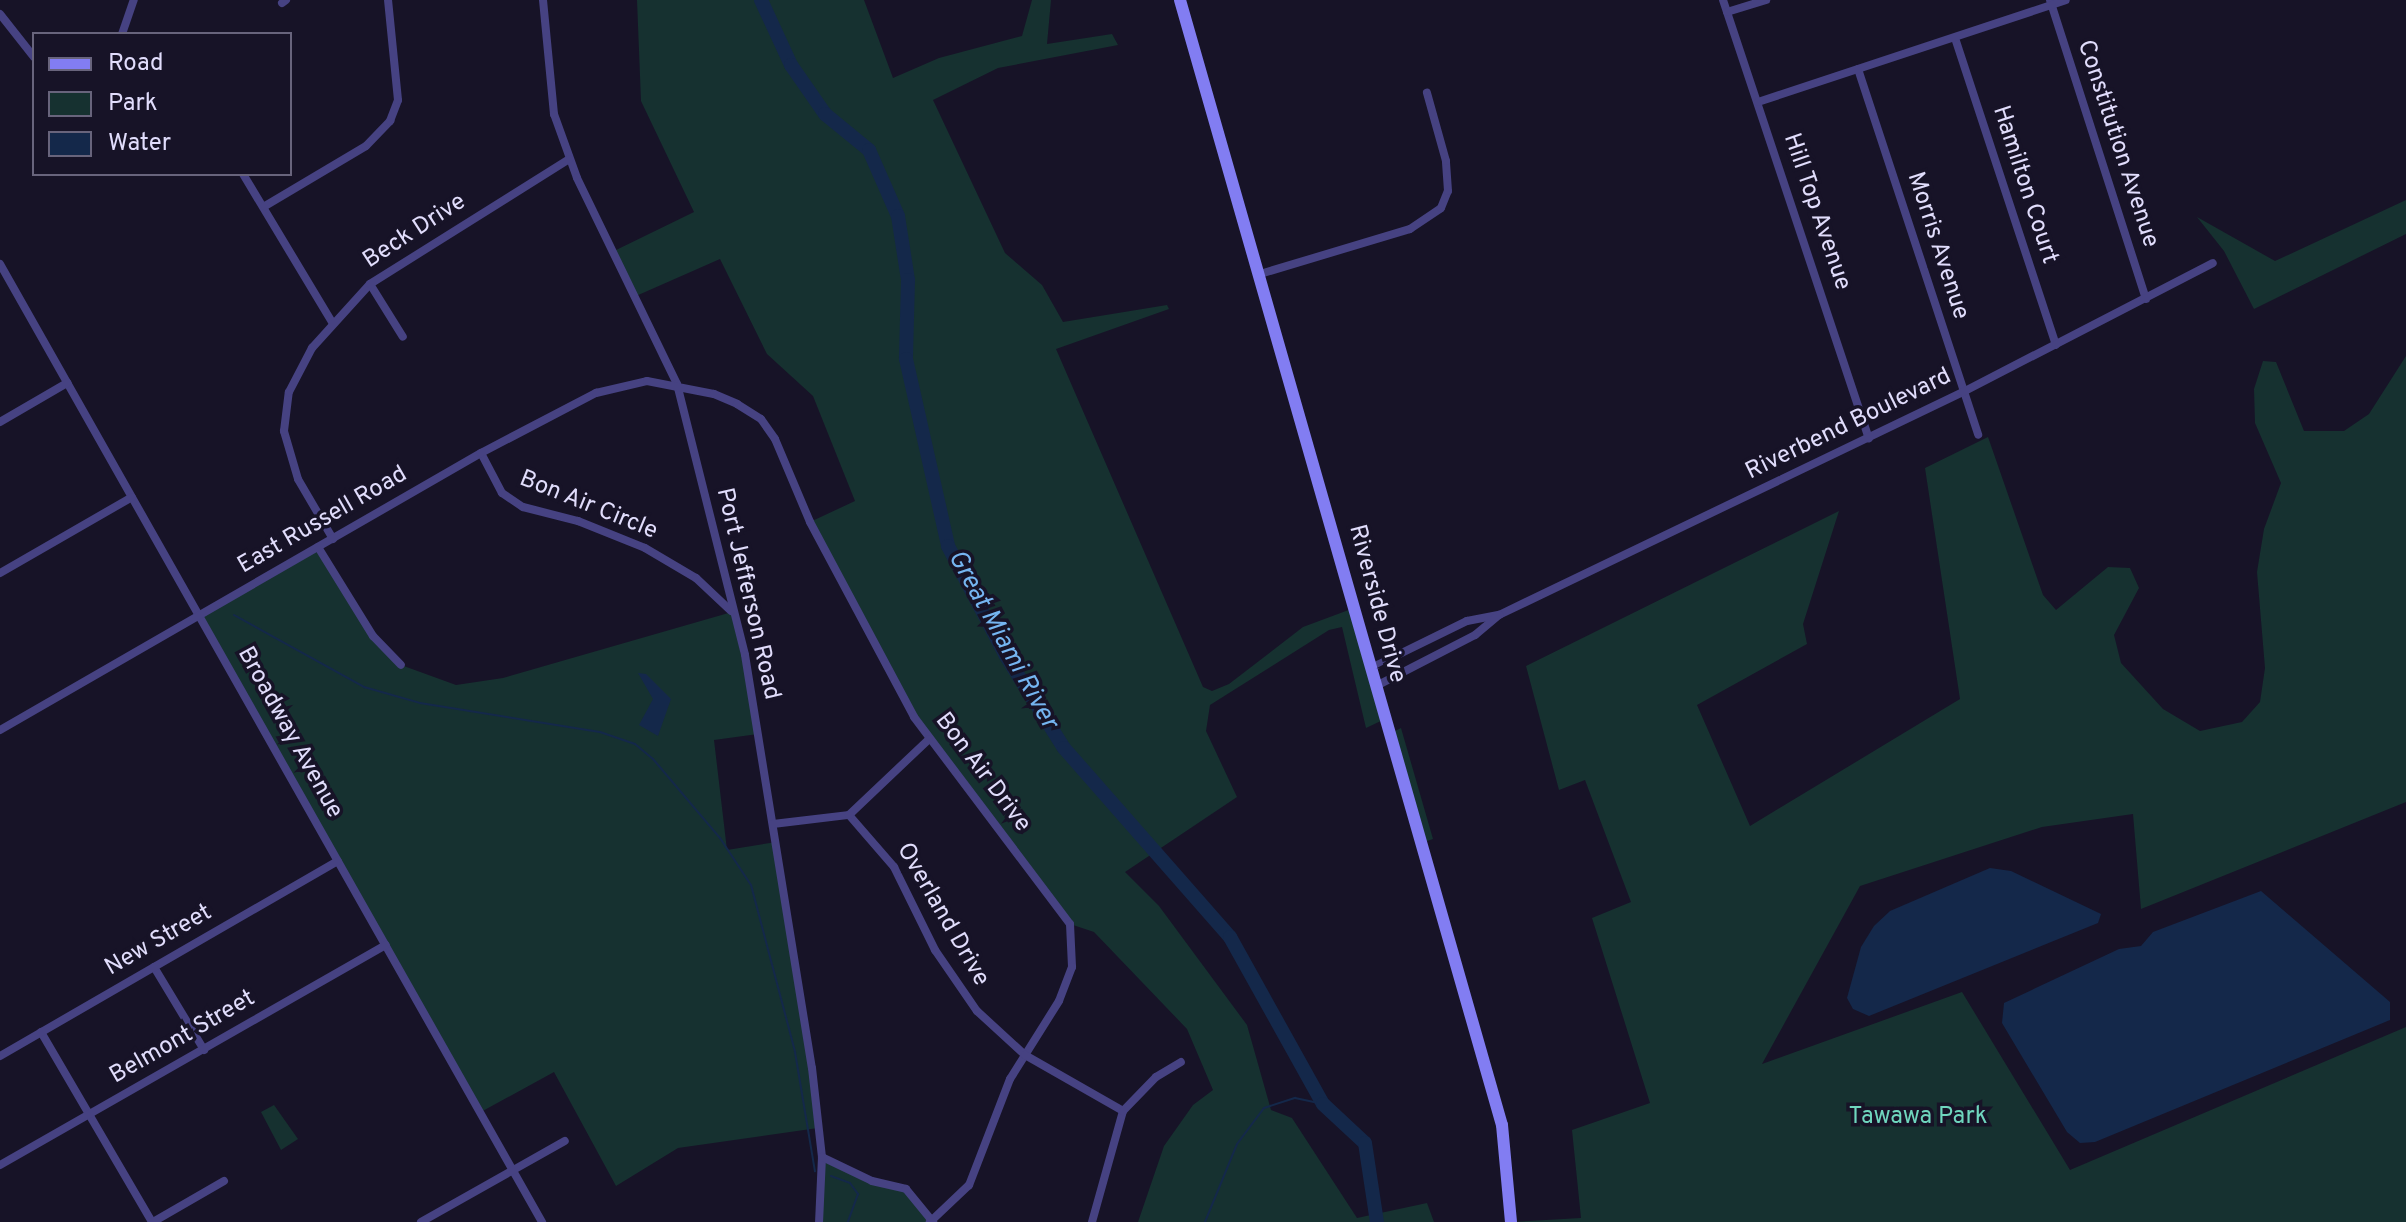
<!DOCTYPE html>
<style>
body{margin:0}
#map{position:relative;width:2406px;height:1222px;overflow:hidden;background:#171327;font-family:Overpass,sans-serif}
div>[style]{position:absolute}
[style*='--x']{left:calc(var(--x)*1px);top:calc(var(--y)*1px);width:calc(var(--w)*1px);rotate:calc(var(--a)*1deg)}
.green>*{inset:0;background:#163130}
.water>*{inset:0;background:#14284a}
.stream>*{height:2px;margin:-1px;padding:0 1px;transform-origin:1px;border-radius:1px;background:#14284a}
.river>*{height:14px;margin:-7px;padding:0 7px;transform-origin:7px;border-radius:7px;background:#14284a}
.minor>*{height:8px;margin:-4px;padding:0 4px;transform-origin:4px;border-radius:4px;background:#464282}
.secondary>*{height:12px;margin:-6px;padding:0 6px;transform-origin:6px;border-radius:6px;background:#827df2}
span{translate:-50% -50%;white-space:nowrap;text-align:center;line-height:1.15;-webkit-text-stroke:7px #171327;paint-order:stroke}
.street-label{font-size:24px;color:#e1ddfc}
.park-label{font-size:24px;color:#6fd6be}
.water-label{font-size:26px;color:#75b5f1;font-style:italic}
.legend{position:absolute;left:32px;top:32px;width:260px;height:144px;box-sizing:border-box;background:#171327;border:2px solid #68647c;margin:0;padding:10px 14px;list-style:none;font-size:24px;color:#e1ddfc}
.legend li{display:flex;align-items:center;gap:16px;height:40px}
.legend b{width:40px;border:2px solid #68647c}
</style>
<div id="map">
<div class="green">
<div style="clip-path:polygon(637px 0,864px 0,893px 78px,939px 58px,1022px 36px,1032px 0,1051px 0,1047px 44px,1112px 34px,1118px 45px,998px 68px,933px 100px,1005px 253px,1042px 285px,1063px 322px,1167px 305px,1169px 309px,1056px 349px,1203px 687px,1212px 691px,1229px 684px,1303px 627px,1354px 608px,1385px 719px,1366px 728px,1342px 627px,1329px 630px,1210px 705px,1206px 731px,1237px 797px,1125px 872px,1159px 906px,1247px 1025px,1271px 1110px,1292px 1118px,1357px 1218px,1427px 1203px,1434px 1222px,1138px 1222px,1164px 1146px,1193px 1105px,1213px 1090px,1187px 1029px,1094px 932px,1070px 924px,914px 717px,810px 522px,855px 501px,813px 396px,767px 354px,720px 259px,636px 296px,614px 251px,694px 212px,641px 101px)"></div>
<div style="clip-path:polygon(2406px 200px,2406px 234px,2254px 309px,2224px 251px,2197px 217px,2275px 261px)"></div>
<div style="clip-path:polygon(2406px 356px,2406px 802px,2141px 909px,2133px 814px,2042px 827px,1860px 886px,1762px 1064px,1962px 992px,2070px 1170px,2406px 1027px,2406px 1222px,1511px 1222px,1581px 1218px,1572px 1130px,1650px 1103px,1592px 918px,1631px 902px,1585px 780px,1559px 790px,1526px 666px,1839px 511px,1803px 624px,1807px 644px,1697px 705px,1750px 826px,1960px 699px,1925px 468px,1988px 437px,2043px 595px,2056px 610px,2108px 567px,2130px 568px,2139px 588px,2114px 635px,2121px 663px,2163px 709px,2200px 731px,2242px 722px,2260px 702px,2265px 668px,2257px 572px,2264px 529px,2281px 483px,2255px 423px,2254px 389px,2263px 361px,2276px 362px,2304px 431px,2344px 431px,2369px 414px)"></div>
<div style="clip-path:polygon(318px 547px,373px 636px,401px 665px,456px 685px,503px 678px,732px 612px,758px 734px,714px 740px,727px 850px,776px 842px,818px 1128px,678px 1148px,616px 1186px,554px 1072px,479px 1113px,200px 614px)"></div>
<div style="clip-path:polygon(1401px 728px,1433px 839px,1418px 844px,1389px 734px)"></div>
<div style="clip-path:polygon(274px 1105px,298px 1139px,281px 1150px,261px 1112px)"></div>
<div style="clip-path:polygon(822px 1157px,872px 1181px,906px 1189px,930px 1222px,819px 1222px)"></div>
</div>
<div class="water">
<div style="clip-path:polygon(638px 673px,646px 674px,671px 699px,658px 736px,639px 725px,653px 699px)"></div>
<div style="clip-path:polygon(1990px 868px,2011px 871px,2101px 914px,2098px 923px,1869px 1016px,1853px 1009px,1847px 998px,1861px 947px,1874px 926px,1890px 911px)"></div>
<div style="clip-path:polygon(2261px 891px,2390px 1002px,2390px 1020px,2095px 1142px,2080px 1143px,2067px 1132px,2002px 1023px,2004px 1003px,2119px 949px,2141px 946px,2153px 932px)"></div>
</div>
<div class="stream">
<div style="--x:234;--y:615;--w:149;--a:29"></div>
<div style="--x:364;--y:687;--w:58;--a:15.9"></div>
<div style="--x:420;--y:703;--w:182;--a:9.2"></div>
<div style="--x:600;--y:732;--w:37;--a:19"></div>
<div style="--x:635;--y:744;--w:23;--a:40"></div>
<div style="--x:653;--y:759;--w:104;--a:49.7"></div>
<div style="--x:720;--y:838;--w:56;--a:56.6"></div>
<div style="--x:751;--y:885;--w:173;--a:75.2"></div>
<div style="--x:795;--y:1052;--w:121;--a:80.5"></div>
<div style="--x:831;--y:1176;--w:20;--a:20"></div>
<div style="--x:850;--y:1183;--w:14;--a:54"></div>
<div style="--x:858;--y:1194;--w:30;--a:110"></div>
<div style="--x:1205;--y:1222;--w:84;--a:-67.7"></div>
<div style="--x:1237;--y:1144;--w:45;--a:-53.1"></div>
<div style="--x:1264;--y:1108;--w:33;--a:-18"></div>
<div style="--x:1295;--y:1098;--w:29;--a:12"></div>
</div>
<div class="river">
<div style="--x:761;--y:0;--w:72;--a:65.2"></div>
<div style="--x:791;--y:65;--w:60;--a:55.2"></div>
<div style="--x:825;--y:114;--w:57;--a:39.3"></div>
<div style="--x:869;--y:150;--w:72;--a:66.3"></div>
<div style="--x:898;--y:216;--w:65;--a:81.1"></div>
<div style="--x:908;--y:280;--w:79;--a:91.5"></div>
<div style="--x:906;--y:359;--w:192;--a:77.3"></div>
<div style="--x:948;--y:546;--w:124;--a:62.2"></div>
<div style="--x:1006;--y:656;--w:109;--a:57.8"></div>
<div style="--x:1064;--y:748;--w:252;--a:48.7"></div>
<div style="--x:1230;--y:937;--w:191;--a:60.9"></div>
<div style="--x:1323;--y:1104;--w:57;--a:42.9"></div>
<div style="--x:1365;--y:1143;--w:80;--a:81.4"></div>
</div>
<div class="minor">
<div style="--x:543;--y:0;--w:115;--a:84.5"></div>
<div style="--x:554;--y:114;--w:68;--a:70.2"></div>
<div style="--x:577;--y:178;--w:229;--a:64.1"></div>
<div style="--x:677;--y:384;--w:279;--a:75.9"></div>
<div style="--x:745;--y:655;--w:418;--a:80.8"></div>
<div style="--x:812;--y:1068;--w:90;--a:83.6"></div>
<div style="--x:822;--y:1157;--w:65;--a:92.6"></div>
<div style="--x:1723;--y:0;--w:462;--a:71.6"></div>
<div style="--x:2050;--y:0;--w:314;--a:72.2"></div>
<div style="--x:282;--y:3;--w:5;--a:-37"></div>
<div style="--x:1727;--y:12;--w:41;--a:-17.1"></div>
<div style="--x:0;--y:14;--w:55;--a:51.7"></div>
<div style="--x:122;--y:34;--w:36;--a:-71"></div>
<div style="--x:1955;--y:38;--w:323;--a:71.8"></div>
<div style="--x:1858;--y:69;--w:385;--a:71.8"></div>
<div style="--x:1758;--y:102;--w:324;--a:-18.3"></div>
<div style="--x:243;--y:174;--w:173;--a:59"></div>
<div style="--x:265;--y:206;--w:117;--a:-30.7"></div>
<div style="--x:366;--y:146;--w:35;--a:-46"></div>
<div style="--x:390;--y:121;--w:22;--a:-69"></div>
<div style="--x:398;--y:100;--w:100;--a:-95.7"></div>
<div style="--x:0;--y:264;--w:1101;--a:60.5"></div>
<div style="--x:1260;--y:274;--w:157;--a:-16.7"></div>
<div style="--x:1410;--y:229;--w:37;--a:-34"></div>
<div style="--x:1441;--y:208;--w:18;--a:-68"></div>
<div style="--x:1448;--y:191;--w:30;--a:-94"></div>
<div style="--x:1446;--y:161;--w:71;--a:-105.6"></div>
<div style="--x:370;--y:284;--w:62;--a:58.1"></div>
<div style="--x:0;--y:422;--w:78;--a:-30.2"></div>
<div style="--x:481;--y:453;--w:45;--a:62.3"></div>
<div style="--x:502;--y:493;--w:25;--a:34"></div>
<div style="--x:523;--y:507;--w:57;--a:14.3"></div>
<div style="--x:578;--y:521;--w:72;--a:21.9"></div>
<div style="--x:645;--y:548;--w:59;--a:30.5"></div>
<div style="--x:696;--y:578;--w:48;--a:43.3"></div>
<div style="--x:333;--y:539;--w:69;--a:-120.3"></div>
<div style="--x:298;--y:479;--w:50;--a:-106.3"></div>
<div style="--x:284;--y:431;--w:39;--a:-83"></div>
<div style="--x:289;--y:392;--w:50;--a:-62.4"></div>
<div style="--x:312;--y:348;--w:86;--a:-47.8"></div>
<div style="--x:370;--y:284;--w:235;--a:-32.1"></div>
<div style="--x:318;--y:547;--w:105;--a:58.3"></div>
<div style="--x:373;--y:636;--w:40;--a:46"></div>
<div style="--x:0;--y:573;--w:152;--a:-29.9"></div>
<div style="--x:1499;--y:615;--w:515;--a:-25.67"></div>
<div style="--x:1963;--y:392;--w:281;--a:-27.3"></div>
<div style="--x:1371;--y:668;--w:107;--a:-26.1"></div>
<div style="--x:1467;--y:621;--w:33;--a:-11"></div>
<div style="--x:1499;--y:615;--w:31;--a:140"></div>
<div style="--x:1475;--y:635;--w:111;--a:152.7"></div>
<div style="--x:0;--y:730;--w:555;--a:-29.94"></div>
<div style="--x:481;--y:453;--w:130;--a:-27.6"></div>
<div style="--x:596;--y:393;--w:52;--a:-13.2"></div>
<div style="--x:647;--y:381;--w:68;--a:11"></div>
<div style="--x:714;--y:394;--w:25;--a:23"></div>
<div style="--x:737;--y:404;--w:28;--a:32"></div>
<div style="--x:761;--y:419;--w:24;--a:55"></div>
<div style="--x:775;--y:439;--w:90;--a:67.1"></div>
<div style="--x:810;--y:522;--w:221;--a:61.9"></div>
<div style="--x:914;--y:717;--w:259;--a:53"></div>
<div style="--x:1070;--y:924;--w:43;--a:87.3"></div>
<div style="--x:1072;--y:967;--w:36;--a:111"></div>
<div style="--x:1059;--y:1001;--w:92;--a:122.1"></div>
<div style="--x:1010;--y:1079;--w:114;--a:111.1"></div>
<div style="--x:969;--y:1185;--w:54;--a:136.5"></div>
<div style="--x:849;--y:815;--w:69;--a:49.1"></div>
<div style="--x:894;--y:867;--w:93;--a:63.7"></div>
<div style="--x:935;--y:950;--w:74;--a:55.5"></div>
<div style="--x:977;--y:1011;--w:65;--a:42.5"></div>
<div style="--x:1025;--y:1055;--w:113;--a:29.7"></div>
<div style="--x:773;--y:824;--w:77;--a:-6.8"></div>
<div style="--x:849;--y:815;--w:110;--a:-43.5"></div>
<div style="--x:154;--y:967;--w:97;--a:58.9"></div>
<div style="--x:41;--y:1032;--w:220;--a:59.7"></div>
<div style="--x:0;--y:1056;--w:390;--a:-30"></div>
<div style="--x:822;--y:1157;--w:55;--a:25.6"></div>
<div style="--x:872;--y:1181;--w:35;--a:13"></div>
<div style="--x:906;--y:1189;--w:43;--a:50.7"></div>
<div style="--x:0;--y:1165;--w:444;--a:-29.7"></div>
<div style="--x:153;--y:1222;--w:82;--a:-30"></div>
<div style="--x:421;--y:1222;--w:165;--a:-29.4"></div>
<div style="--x:1092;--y:1222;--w:115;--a:-74.4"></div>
<div style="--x:1123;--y:1111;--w:47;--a:-45.9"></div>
<div style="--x:1156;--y:1077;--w:29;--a:-31"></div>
</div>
<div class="secondary">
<div style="--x:1180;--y:0;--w:1170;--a:74.03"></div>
<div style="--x:1502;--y:1125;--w:97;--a:84.7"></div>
</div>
<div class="street-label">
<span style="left:2117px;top:144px;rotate:72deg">Constitution Avenue</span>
<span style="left:2024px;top:185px;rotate:72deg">Hamilton Court</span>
<span style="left:1816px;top:212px;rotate:71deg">Hill Top Avenue</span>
<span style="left:415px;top:232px;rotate:-33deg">Beck Drive</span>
<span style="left:1937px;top:246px;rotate:72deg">Morris Avenue</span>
<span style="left:1849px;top:425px;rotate:-26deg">Riverbend Boulevard</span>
<span style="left:588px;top:506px;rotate:22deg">Bon Air Circle</span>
<span style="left:323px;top:521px;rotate:-30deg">East Russell Road</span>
<span style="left:747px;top:594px;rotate:77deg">Port Jefferson Road</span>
<span style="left:1376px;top:604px;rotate:75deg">Riverside Drive</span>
<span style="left:289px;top:733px;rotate:61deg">Broadway Avenue</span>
<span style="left:982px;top:773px;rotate:53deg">Bon Air Drive</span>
<span style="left:942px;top:915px;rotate:60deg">Overland Drive</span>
<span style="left:159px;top:941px;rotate:-30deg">New Street</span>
<span style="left:183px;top:1038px;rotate:-30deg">Belmont Street</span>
</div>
<div class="park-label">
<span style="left:1918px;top:1118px">Tawawa Park</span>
</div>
<div class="water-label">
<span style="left:1002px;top:640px;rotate:61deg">Great Miami River</span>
</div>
<ul class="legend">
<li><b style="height:10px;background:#827df2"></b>Road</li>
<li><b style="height:22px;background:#163130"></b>Park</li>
<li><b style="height:22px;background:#14284a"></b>Water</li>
</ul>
</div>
